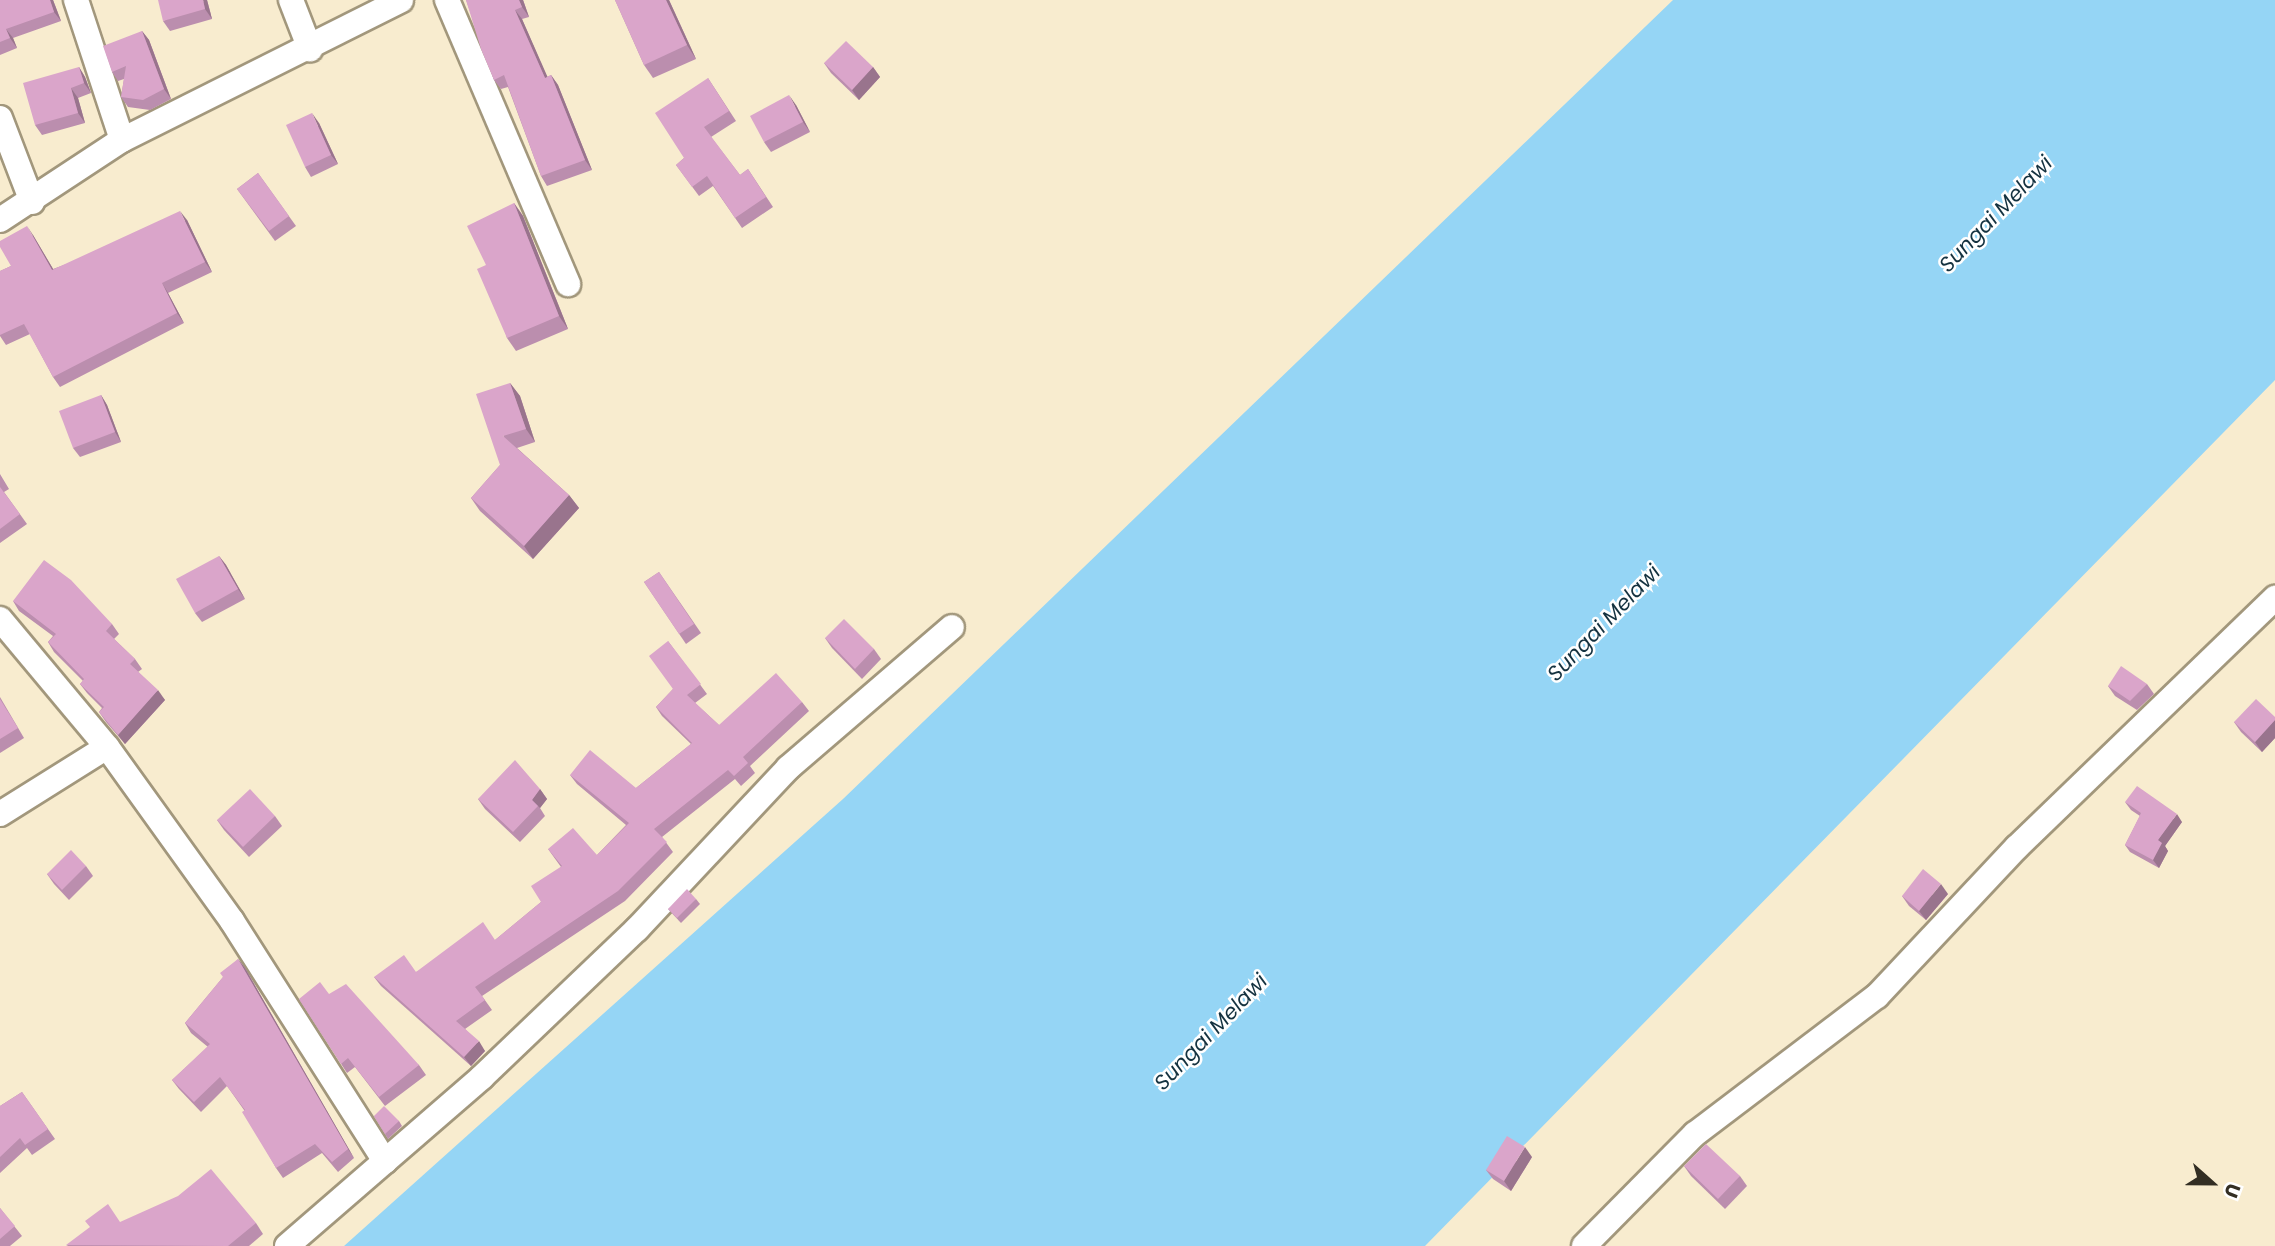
<!DOCTYPE html>
<style>
body{margin:0}
#map{position:relative;width:2275px;height:1246px;overflow:hidden;background:#f8eccf;font-family:Poppins,sans-serif}
div>[style]{position:absolute}
[style*='--x']{left:calc(var(--x)*1px);top:calc(var(--y)*1px);width:calc(var(--w)*1px);rotate:calc(var(--a)*1deg)}
.water>*{inset:0;background:#95d5f5}
.roads{filter:drop-shadow(2px 0 #a2977c) drop-shadow(-2px 0 #a2977c) drop-shadow(0 2px #a2977c) drop-shadow(0 -2px #a2977c)}
.minor>*{height:24px;margin:-12px;padding:0 12px;transform-origin:12px;border-radius:12px;background:#fff}
.wall>*{inset:0;background:#bb8eae}
.shaded-wall>*{inset:0;background:#99748d}
.building>*{inset:0;background:#daa5ca}
span{translate:-50% -50%;white-space:nowrap;text-align:center;line-height:1.15;-webkit-text-stroke:5px #fff;paint-order:stroke}
.water-label{font-size:21px;color:#143240;font-style:italic}
.north{position:absolute;left:2177px;top:1148px;width:70px;height:70px;-webkit-text-stroke:5px #fff;paint-order:stroke;rotate:111deg;font-size:19px;font-weight:700;line-height:28px;text-align:center;color:#332e23}
.north::after{content:'';display:block;margin:auto;width:24px;height:32px;background:#332e23;clip-path:polygon(50% 0,100% 100%,50% 72%,0 100%)}
</style>
<div id="map">
<div class="water">
<div style="clip-path:polygon(1673px 0,2275px 0,2275px 380px,1425px 1246px,344px 1246px,843px 799px)"></div>
</div>
<div class="roads">
<div class="minor">
<div style="--x:76;--y:0;--w:147;--a:71.8"></div>
<div style="--x:291;--y:0;--w:53;--a:68.8"></div>
<div style="--x:447;--y:0;--w:309;--a:66.9"></div>
<div style="--x:0;--y:118;--w:90;--a:69.1"></div>
<div style="--x:0;--y:220;--w:146;--a:-33.3"></div>
<div style="--x:122;--y:140;--w:312;--a:-26.6"></div>
<div style="--x:0;--y:619;--w:167;--a:50.1"></div>
<div style="--x:107;--y:747;--w:214;--a:54.3"></div>
<div style="--x:232;--y:921;--w:285;--a:57.5"></div>
<div style="--x:0;--y:814;--w:126;--a:-32.1"></div>
<div style="--x:287;--y:1246;--w:258;--a:-40.9"></div>
<div style="--x:482;--y:1077;--w:214;--a:-43.7"></div>
<div style="--x:637;--y:929;--w:221;--a:-46.8"></div>
<div style="--x:788;--y:768;--w:216;--a:-40.7"></div>
<div style="--x:1584;--y:1246;--w:158;--a:-45.3"></div>
<div style="--x:1695;--y:1134;--w:228;--a:-37.2"></div>
<div style="--x:1877;--y:996;--w:204;--a:-46.8"></div>
<div style="--x:2017;--y:847;--w:359;--a:-44"></div>
</div>
</div>
<div class="wall">
<div style="clip-path:polygon(0 0,53px 0,61px 21px,13px 38px,17px 48px,0 55px)"></div>
<div style="clip-path:polygon(207px 0,212px 19px,170px 31px,163px 21px)"></div>
<div style="clip-path:polygon(466px 0,523px 0,529px 17px,522px 19px,547px 77px,551px 75px,558px 85px,592px 170px,547px 186px,541px 176px,508px 87px,501px 89px,494px 80px)"></div>
<div style="clip-path:polygon(615px 0,669px 0,696px 59px,653px 78px,644px 65px)"></div>
<div style="clip-path:polygon(142px 31px,149px 40px,171px 99px,150px 110px,128px 107px,121px 97px,124px 79px,118px 81px,112px 72px)"></div>
<div style="clip-path:polygon(824px 63px,873px 67px,880px 77px,859px 100px,831px 73px)"></div>
<div style="clip-path:polygon(79px 67px,85px 77px,91px 93px,78px 98px,85px 123px,42px 135px,35px 125px)"></div>
<div style="clip-path:polygon(708px 78px,736px 121px,711px 137px,740px 175px,748px 169px,773px 207px,742px 228px,713px 186px,699px 196px,676px 165px,684px 158px)"></div>
<div style="clip-path:polygon(796px 105px,810px 132px,771px 152px,764px 142px)"></div>
<div style="clip-path:polygon(319px 123px,338px 164px,311px 177px,305px 167px)"></div>
<div style="clip-path:polygon(258px 173px,296px 226px,275px 241px,237px 189px)"></div>
<div style="clip-path:polygon(514px 203px,523px 216px,568px 329px,516px 351px,507px 338px,486px 265px)"></div>
<div style="clip-path:polygon(187px 220px,212px 272px,168px 293px,184px 323px,60px 387px,53px 377px,30px 334px,6px 345px,0 336px,0 271px,11px 266px,33px 235px,53px 269px)"></div>
<div style="clip-path:polygon(510px 383px,520px 396px,535px 442px,517px 448px,569px 495px,579px 508px,533px 559px,480px 511px,471px 498px,500px 465px)"></div>
<div style="clip-path:polygon(101px 395px,107px 405px,121px 442px,80px 457px,73px 448px)"></div>
<div style="clip-path:polygon(0 474px,9px 489px,4px 492px,27px 524px,0 543px)"></div>
<div style="clip-path:polygon(219px 556px,226px 565px,245px 599px,202px 622px,195px 613px)"></div>
<div style="clip-path:polygon(659px 572px,701px 633px,686px 644px,644px 582px)"></div>
<div style="clip-path:polygon(13px 601px,112px 624px,119px 634px,114px 639px,135px 659px,142px 669px,138px 672px,165px 700px,125px 744px,106px 722px,99px 712px,102px 708px,87px 693px,80px 684px,83px 681px,54px 652px,48px 642px,53px 636px,19px 611px)"></div>
<div style="clip-path:polygon(825px 638px,874px 649px,881px 659px,862px 679px,832px 648px)"></div>
<div style="clip-path:polygon(668px 641px,707px 694px,695px 703px,719px 725px,802px 702px,809px 711px,750px 766px,755px 773px,741px 786px,735px 779px,662px 837px,673px 852px,625px 901px,482px 996px,492px 1010px,465px 1029px,485px 1051px,471px 1066px,381px 986px,374px 977px,416px 972px,495px 940px,541px 902px,561px 867px,548px 849px,597px 855px,626px 825px,577px 784px,570px 775px,636px 788px,691px 744px,662px 716px,656px 707px,673px 689px)"></div>
<div style="clip-path:polygon(2147px 684px,2154px 694px,2137px 710px,2115px 696px,2108px 686px)"></div>
<div style="clip-path:polygon(0 697px,24px 738px,0 753px)"></div>
<div style="clip-path:polygon(2275px 717px,2275px 738px,2262px 752px,2241px 732px,2234px 722px)"></div>
<div style="clip-path:polygon(540px 789px,547px 799px,540px 808px,545px 816px,520px 842px,485px 809px,478px 799px)"></div>
<div style="clip-path:polygon(2125px 802px,2182px 822px,2165px 846px,2168px 851px,2159px 868px,2130px 852px,2125px 845px,2140px 816px,2131px 810px)"></div>
<div style="clip-path:polygon(275px 816px,282px 826px,249px 857px,224px 830px,217px 820px)"></div>
<div style="clip-path:polygon(86px 866px,93px 876px,69px 900px,54px 884px,47px 874px)"></div>
<div style="clip-path:polygon(1948px 894px,1926px 920px,1909px 906px,1902px 896px)"></div>
<div style="clip-path:polygon(696px 899px,700px 904px,681px 923px,668px 909px)"></div>
<div style="clip-path:polygon(238px 959px,245px 968px,354px 1158px,338px 1172px,322px 1153px,283px 1178px,276px 1168px,244px 1110px,227px 1086px,201px 1112px,179px 1089px,172px 1080px,208px 1047px,191px 1033px,185px 1023px)"></div>
<div style="clip-path:polygon(299px 999px,419px 1065px,426px 1075px,385px 1106px,355px 1067px,347px 1073px)"></div>
<div style="clip-path:polygon(22px 1092px,55px 1139px,32px 1155px,27px 1148px,0 1173px,0 1106px)"></div>
<div style="clip-path:polygon(374px 1116px,399px 1121px,402px 1126px,388px 1139px)"></div>
<div style="clip-path:polygon(1532px 1157px,1511px 1191px,1493px 1179px,1486px 1170px)"></div>
<div style="clip-path:polygon(1684px 1166px,1740px 1176px,1747px 1186px,1725px 1209px,1691px 1176px)"></div>
<div style="clip-path:polygon(0 1208px,22px 1236px,10px 1246px,0 1246px)"></div>
<div style="clip-path:polygon(120px 1222px,256px 1223px,263px 1234px,249px 1246px,66px 1246px)"></div>
</div>
<div class="shaded-wall">
<div style="clip-path:polygon(50px 0,53px 0,61px 21px,54px 12px)"></div>
<div style="clip-path:polygon(203px 0,207px 0,212px 19px,205px 9px)"></div>
<div style="clip-path:polygon(519px 0,523px 0,529px 17px,522px 7px)"></div>
<div style="clip-path:polygon(666px 0,669px 0,696px 59px,687px 45px)"></div>
<div style="clip-path:polygon(515px 10px,522px 19px,552px 87px,545px 78px)"></div>
<div style="clip-path:polygon(6px 29px,13px 38px,17px 48px,10px 38px)"></div>
<div style="clip-path:polygon(142px 31px,149px 40px,171px 99px,164px 89px)"></div>
<div style="clip-path:polygon(79px 67px,85px 77px,91px 93px,84px 83px)"></div>
<div style="clip-path:polygon(873px 67px,880px 77px,859px 100px,852px 90px)"></div>
<div style="clip-path:polygon(551px 75px,558px 85px,592px 170px,585px 160px)"></div>
<div style="clip-path:polygon(71px 88px,78px 98px,85px 123px,78px 113px)"></div>
<div style="clip-path:polygon(789px 95px,796px 105px,810px 132px,803px 122px)"></div>
<div style="clip-path:polygon(312px 113px,319px 123px,338px 164px,331px 155px)"></div>
<div style="clip-path:polygon(514px 203px,523px 216px,568px 329px,559px 316px)"></div>
<div style="clip-path:polygon(180px 211px,187px 220px,212px 272px,205px 262px)"></div>
<div style="clip-path:polygon(27px 226px,33px 235px,59px 279px,52px 270px)"></div>
<div style="clip-path:polygon(162px 283px,168px 293px,184px 323px,177px 313px)"></div>
<div style="clip-path:polygon(510px 383px,520px 396px,535px 442px,526px 429px)"></div>
<div style="clip-path:polygon(101px 395px,107px 405px,121px 442px,115px 432px)"></div>
<div style="clip-path:polygon(569px 495px,579px 508px,533px 559px,524px 546px)"></div>
<div style="clip-path:polygon(219px 556px,226px 565px,245px 599px,238px 589px)"></div>
<div style="clip-path:polygon(158px 690px,165px 700px,125px 744px,118px 735px)"></div>
<div style="clip-path:polygon(2275px 720px,2275px 738px,2262px 752px,2255px 742px)"></div>
<div style="clip-path:polygon(540px 789px,547px 799px,540px 808px,532px 800px)"></div>
<div style="clip-path:polygon(2177px 814px,2182px 822px,2165px 846px,2168px 851px,2159px 868px,2153px 860px,2158px 840px)"></div>
<div style="clip-path:polygon(1941px 884px,1948px 894px,1926px 920px,1919px 911px)"></div>
<div style="clip-path:polygon(238px 959px,245px 968px,354px 1158px,348px 1149px)"></div>
<div style="clip-path:polygon(479px 1041px,485px 1051px,471px 1066px,464px 1057px)"></div>
<div style="clip-path:polygon(1525px 1147px,1532px 1157px,1511px 1191px,1504px 1181px)"></div>
</div>
<div class="building">
<div style="clip-path:polygon(0 0,50px 0,54px 12px,6px 29px,10px 38px,0 42px)"></div>
<div style="clip-path:polygon(158px 0,203px 0,205px 9px,163px 21px)"></div>
<div style="clip-path:polygon(466px 0,519px 0,522px 7px,515px 10px,545px 78px,551px 75px,585px 160px,541px 176px,504px 75px,494px 80px,481px 49px)"></div>
<div style="clip-path:polygon(615px 0,666px 0,687px 45px,644px 65px)"></div>
<div style="clip-path:polygon(142px 31px,164px 89px,143px 100px,121px 97px,126px 66px,112px 72px,103px 46px)"></div>
<div style="clip-path:polygon(846px 41px,873px 67px,852px 90px,824px 63px)"></div>
<div style="clip-path:polygon(79px 67px,84px 83px,71px 88px,78px 113px,35px 125px,23px 83px)"></div>
<div style="clip-path:polygon(708px 78px,729px 111px,704px 127px,740px 175px,748px 169px,766px 197px,735px 218px,707px 176px,692px 187px,676px 165px,684px 158px,655px 113px)"></div>
<div style="clip-path:polygon(789px 95px,803px 122px,764px 142px,750px 116px)"></div>
<div style="clip-path:polygon(312px 113px,331px 155px,305px 167px,286px 125px)"></div>
<div style="clip-path:polygon(258px 173px,289px 216px,269px 231px,237px 189px)"></div>
<div style="clip-path:polygon(514px 203px,559px 316px,507px 338px,477px 269px,486px 265px,467px 226px)"></div>
<div style="clip-path:polygon(180px 211px,205px 262px,162px 283px,177px 313px,53px 377px,24px 324px,0 335px,0 271px,11px 266px,0 247px,0 241px,27px 226px,52px 270px)"></div>
<div style="clip-path:polygon(510px 383px,526px 429px,503px 436px,569px 495px,524px 546px,471px 498px,500px 465px,476px 394px)"></div>
<div style="clip-path:polygon(101px 395px,115px 432px,73px 448px,59px 411px)"></div>
<div style="clip-path:polygon(0 487px,20px 514px,0 529px)"></div>
<div style="clip-path:polygon(219px 556px,238px 589px,195px 613px,176px 579px)"></div>
<div style="clip-path:polygon(44px 560px,71px 580px,112px 624px,106px 631px,135px 659px,130px 664px,158px 690px,118px 735px,99px 712px,104px 707px,80px 684px,84px 679px,48px 642px,56px 634px,13px 601px)"></div>
<div style="clip-path:polygon(659px 572px,694px 624px,679px 634px,644px 582px)"></div>
<div style="clip-path:polygon(844px 619px,874px 649px,855px 669px,825px 638px)"></div>
<div style="clip-path:polygon(668px 641px,701px 684px,687px 695px,719px 725px,776px 673px,802px 702px,743px 757px,748px 763px,734px 776px,728px 770px,654px 829px,667px 842px,618px 891px,475px 987px,485px 1000px,456px 1021px,479px 1041px,464px 1057px,374px 977px,404px 955px,416px 972px,483px 922px,495px 940px,541px 902px,531px 886px,562px 866px,548px 849px,573px 828px,597px 855px,629px 823px,570px 775px,590px 750px,636px 788px,692px 743px,656px 707px,673px 689px,649px 656px)"></div>
<div style="clip-path:polygon(2121px 666px,2147px 684px,2130px 701px,2108px 686px)"></div>
<div style="clip-path:polygon(0 699px,18px 728px,0 739px)"></div>
<div style="clip-path:polygon(2256px 699px,2275px 717px,2275px 720px,2255px 742px,2234px 722px)"></div>
<div style="clip-path:polygon(515px 760px,540px 789px,532px 800px,538px 806px,513px 832px,478px 799px)"></div>
<div style="clip-path:polygon(2137px 786px,2177px 814px,2158px 840px,2162px 843px,2153px 860px,2125px 845px,2141px 813px,2125px 802px)"></div>
<div style="clip-path:polygon(250px 789px,275px 816px,243px 847px,217px 820px)"></div>
<div style="clip-path:polygon(71px 850px,86px 866px,62px 890px,47px 874px)"></div>
<div style="clip-path:polygon(1923px 869px,1941px 884px,1919px 911px,1902px 896px)"></div>
<div style="clip-path:polygon(687px 889px,696px 899px,677px 918px,668px 909px)"></div>
<div style="clip-path:polygon(238px 959px,348px 1149px,332px 1162px,315px 1144px,276px 1168px,242px 1112px,245px 1110px,220px 1077px,194px 1102px,172px 1080px,210px 1044px,185px 1023px,223px 977px,220px 973px)"></div>
<div style="clip-path:polygon(320px 982px,329px 994px,346px 984px,419px 1065px,379px 1097px,348px 1058px,341px 1064px,299px 999px)"></div>
<div style="clip-path:polygon(22px 1092px,48px 1129px,25px 1145px,20px 1138px,0 1157px,0 1106px)"></div>
<div style="clip-path:polygon(384px 1106px,399px 1121px,385px 1134px,374px 1116px)"></div>
<div style="clip-path:polygon(1507px 1136px,1525px 1147px,1504px 1181px,1486px 1170px)"></div>
<div style="clip-path:polygon(1706px 1144px,1740px 1176px,1718px 1199px,1684px 1166px)"></div>
<div style="clip-path:polygon(211px 1169px,256px 1223px,228px 1246px,66px 1245px,90px 1227px,85px 1221px,108px 1204px,120px 1222px,178px 1196px)"></div>
<div style="clip-path:polygon(0 1208px,15px 1226px,0 1239px)"></div>
</div>
<div class="water-label">
<span style="left:1996px;top:214px;rotate:-46deg">Sungai Melawi</span>
<span style="left:1604px;top:623px;rotate:-46deg">Sungai Melawi</span>
<span style="left:1211px;top:1032px;rotate:-46deg">Sungai Melawi</span>
</div>
<div class="north">U</div>
</div>
